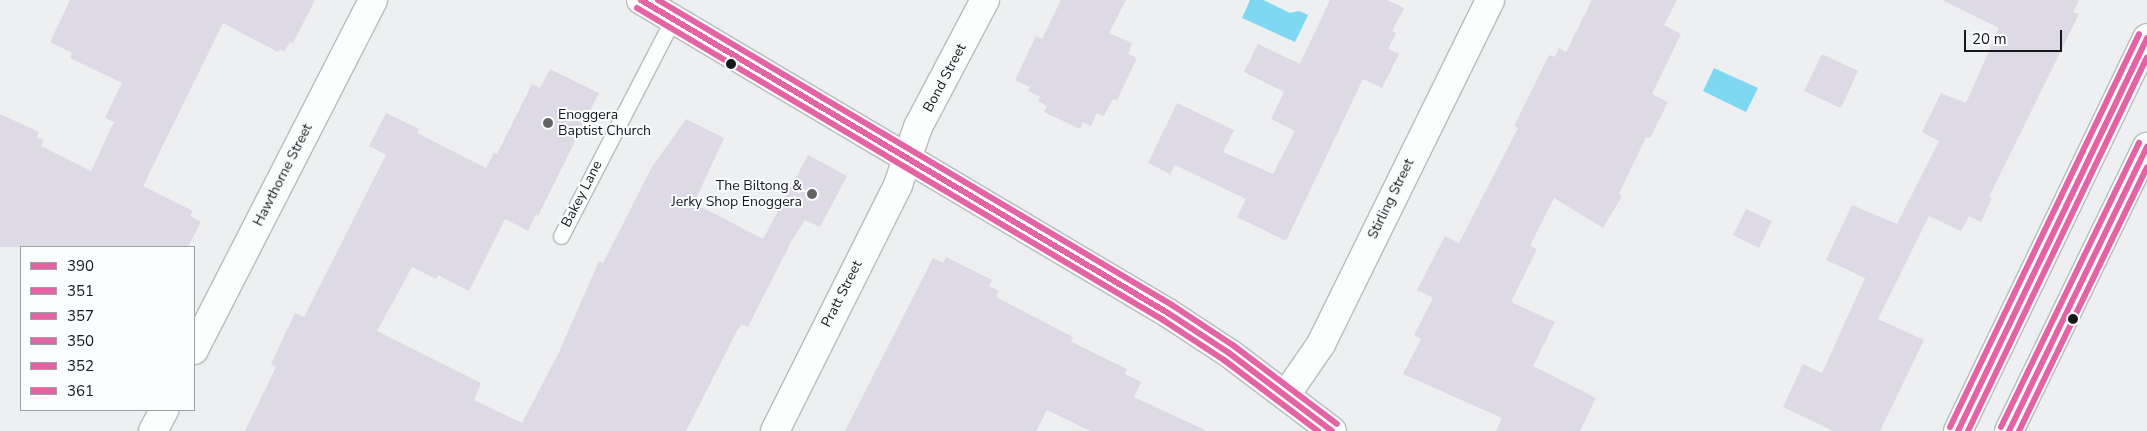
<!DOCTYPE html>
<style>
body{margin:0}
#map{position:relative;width:2147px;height:431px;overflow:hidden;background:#eeeff0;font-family:"Nunito Sans",sans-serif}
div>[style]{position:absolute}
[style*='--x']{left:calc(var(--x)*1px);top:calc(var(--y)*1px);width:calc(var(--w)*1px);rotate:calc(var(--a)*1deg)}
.water>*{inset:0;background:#7fd8f2}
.building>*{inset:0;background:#dddae5}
.roads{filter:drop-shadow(1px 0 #babbbc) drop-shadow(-1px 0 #babbbc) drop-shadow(0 1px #babbbc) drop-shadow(0 -1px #babbbc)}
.service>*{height:15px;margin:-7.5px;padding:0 7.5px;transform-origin:7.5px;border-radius:7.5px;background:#fcfdfd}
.minor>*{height:28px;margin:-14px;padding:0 14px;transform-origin:14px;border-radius:14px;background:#fcfdfd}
.primary>*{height:28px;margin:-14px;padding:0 14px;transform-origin:14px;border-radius:14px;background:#fcfdfd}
.trunk>*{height:28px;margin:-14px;padding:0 14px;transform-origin:14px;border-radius:14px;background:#fcfdfd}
.bus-1>*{height:6px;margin:-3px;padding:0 3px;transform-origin:3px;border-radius:3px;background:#e463a4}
.bus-2>*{height:6px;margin:-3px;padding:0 3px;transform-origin:3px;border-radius:3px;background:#e463a4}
.bus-3>*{height:6px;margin:-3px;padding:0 3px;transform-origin:3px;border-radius:3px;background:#e463a4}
.bus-4>*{height:6px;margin:-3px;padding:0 3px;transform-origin:3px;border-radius:3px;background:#e463a4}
.bus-5>*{height:6px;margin:-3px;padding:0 3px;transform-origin:3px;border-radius:3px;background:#e463a4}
.bus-6>*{height:6px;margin:-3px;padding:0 3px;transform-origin:3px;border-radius:3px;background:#e463a4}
.dots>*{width:14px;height:14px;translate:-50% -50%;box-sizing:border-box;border:2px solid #fafcfe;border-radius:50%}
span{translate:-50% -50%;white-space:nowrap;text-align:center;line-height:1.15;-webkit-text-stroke:4px #fafcfe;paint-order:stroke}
.street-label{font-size:14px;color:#171819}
.poi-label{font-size:14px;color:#171819}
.left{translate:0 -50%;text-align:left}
.right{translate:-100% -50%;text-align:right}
.legend{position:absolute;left:20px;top:246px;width:175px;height:165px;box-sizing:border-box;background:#fafcfe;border:1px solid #9fa1a2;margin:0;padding:6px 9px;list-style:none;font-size:15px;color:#171819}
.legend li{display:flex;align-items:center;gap:10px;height:25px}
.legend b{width:25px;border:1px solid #9fa1a2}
.scale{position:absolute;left:1964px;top:30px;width:98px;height:22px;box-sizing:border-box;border:2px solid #171819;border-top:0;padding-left:6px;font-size:15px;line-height:18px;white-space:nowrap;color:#171819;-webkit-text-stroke:4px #fafcfe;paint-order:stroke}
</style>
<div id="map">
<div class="water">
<div style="clip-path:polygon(1250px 0,1263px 0,1290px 13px,1299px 11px,1308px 15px,1295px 42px,1242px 18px)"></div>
<div style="clip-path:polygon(1714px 68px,1758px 88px,1746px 112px,1703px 91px)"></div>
</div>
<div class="building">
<div style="clip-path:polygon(70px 0,315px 0,293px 43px,290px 42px,284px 52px,280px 49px,278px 52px,223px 23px,143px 186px,193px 211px,190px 216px,201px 222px,188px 247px,0 247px,0 114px,39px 132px,37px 137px,43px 140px,41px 146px,91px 171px,114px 122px,105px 118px,122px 83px,70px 58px,72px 53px,50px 42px)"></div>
<div style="clip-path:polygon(1061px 0,1126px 0,1109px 33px,1132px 43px,1128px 54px,1137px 58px,1117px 100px,1113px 99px,1104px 116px,1097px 113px,1091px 126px,1083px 122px,1080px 129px,1044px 112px,1047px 106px,1038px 101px,1040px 97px,1028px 91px,1030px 87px,1015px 80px,1036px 36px,1042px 39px)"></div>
<div style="clip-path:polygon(1330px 0,1387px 0,1404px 8px,1392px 31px,1396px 33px,1388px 49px,1399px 54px,1382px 88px,1363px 79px,1286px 241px,1237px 217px,1246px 199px,1175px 165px,1170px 174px,1148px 163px,1177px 103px,1234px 130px,1223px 152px,1273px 174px,1295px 131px,1271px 119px,1284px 92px,1244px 72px,1258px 44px,1300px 64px)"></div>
<div style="clip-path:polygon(1592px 0,1677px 0,1664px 25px,1681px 34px,1652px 94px,1668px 102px,1650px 138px,1646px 137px,1619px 194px,1622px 196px,1603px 228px,1554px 198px,1530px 246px,1537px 249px,1511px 302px,1555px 322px,1533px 366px,1596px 398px,1580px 431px,1496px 431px,1502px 418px,1403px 374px,1421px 339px,1414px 335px,1433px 298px,1417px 290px,1445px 236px,1459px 243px,1518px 128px,1514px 126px,1549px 55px,1555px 57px,1559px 48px,1566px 52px)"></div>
<div style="clip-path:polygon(1942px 0,2079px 0,2073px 12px,2079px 14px,1989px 197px,1992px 198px,1981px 222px,1969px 216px,1961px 231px,1929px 216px,1878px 319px,1924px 340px,1880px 431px,1833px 431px,1783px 407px,1803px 364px,1822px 373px,1865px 278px,1826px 260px,1852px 205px,1897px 224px,1939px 141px,1922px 132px,1941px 93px,1966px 103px,1999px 28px)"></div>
<div style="clip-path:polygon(1822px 54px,1858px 71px,1841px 108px,1804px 91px)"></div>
<div style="clip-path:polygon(550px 69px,599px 93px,538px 216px,536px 214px,528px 231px,505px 219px,469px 291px,438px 275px,436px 279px,412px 267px,377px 331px,481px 383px,474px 400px,522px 423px,559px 352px,599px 261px,603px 263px,652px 167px,686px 119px,724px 138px,694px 203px,763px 239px,808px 155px,847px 176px,820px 227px,805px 220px,792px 240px,748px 327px,742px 324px,737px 331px,686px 431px,245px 431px,276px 367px,271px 364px,295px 313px,304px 317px,386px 155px,369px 146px,386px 113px,419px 129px,417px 133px,486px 168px,494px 153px,497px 154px,532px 84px,540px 88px)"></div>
<div style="clip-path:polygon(1746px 209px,1772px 221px,1759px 248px,1733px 235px)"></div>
<div style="clip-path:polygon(946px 257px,992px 280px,989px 286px,999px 291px,996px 297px,1073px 337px,1071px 341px,1080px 346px,1127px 369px,1125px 374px,1141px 382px,1134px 397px,1207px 431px,1090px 431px,1047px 410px,1036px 431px,845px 431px,933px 258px,943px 263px)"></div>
</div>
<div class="roads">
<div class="service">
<div style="--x:561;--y:236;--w:244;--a:-62.7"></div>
</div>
<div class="minor">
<div style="--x:194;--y:350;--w:393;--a:-62.9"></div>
<div style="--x:1286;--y:395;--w:62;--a:-55.5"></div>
<div style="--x:1321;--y:344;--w:383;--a:-63.8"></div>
<div style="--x:153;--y:431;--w:24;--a:-62"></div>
<div style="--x:775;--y:431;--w:275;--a:-63.4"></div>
<div style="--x:898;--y:185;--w:61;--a:-71"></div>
<div style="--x:918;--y:127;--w:144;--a:-62.2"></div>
</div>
<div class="primary">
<div style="--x:641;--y:0;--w:613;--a:30.71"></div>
<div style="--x:1168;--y:313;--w:73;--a:33.3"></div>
<div style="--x:1229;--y:353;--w:129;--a:37.1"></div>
</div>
<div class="trunk">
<div style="--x:1958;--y:431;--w:436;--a:-64.3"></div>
<div style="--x:2009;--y:431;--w:316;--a:-64.1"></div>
</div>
</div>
<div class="bus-1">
<div style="--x:641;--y:0;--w:613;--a:30.71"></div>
<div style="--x:1168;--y:313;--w:73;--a:33.3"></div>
<div style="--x:1229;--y:353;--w:129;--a:37.1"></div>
</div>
<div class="bus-2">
<div style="--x:637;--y:8;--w:612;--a:30.67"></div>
<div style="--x:1163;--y:320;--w:73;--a:33.3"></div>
<div style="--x:1224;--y:360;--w:118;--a:37.1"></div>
</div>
<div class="bus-3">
<div style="--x:658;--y:0;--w:598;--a:30.68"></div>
<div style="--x:1172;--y:305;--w:74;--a:33.5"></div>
<div style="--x:1234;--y:346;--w:129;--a:37.1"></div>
</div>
<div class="bus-4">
<div style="--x:1958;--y:431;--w:436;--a:-64.3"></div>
<div style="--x:2009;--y:431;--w:316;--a:-64.1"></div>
</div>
<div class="bus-5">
<div style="--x:1968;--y:431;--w:414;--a:-64.4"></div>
<div style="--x:2019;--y:431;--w:293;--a:-64.1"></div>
</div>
<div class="bus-6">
<div style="--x:1950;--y:427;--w:436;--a:-64.3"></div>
<div style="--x:2001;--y:427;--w:316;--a:-64.1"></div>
</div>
<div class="dots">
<div style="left:731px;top:64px;background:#171819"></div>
<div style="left:548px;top:123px;background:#626364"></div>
<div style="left:812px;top:194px;background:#626364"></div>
<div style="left:2073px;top:319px;background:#171819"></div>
</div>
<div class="street-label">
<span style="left:945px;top:78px;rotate:-62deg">Bond Street</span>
<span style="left:283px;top:175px;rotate:-63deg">Hawthorne Street</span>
<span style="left:582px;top:194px;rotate:-63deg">Bakey Lane</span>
<span style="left:1391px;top:199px;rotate:-64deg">Stirling Street</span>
<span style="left:842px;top:294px;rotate:-63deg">Pratt Street</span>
</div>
<div class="poi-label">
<span class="left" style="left:558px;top:123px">Enoggera<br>Baptist Church</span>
<span class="right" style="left:802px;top:194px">The Biltong &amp;<br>Jerky Shop Enoggera</span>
</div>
<ul class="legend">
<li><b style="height:6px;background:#e463a4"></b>390</li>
<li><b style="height:6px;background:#e463a4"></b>351</li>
<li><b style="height:6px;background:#e463a4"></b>357</li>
<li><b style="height:6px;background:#e463a4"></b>350</li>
<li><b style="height:6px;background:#e463a4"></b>352</li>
<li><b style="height:6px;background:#e463a4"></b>361</li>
</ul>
<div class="scale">20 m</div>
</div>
